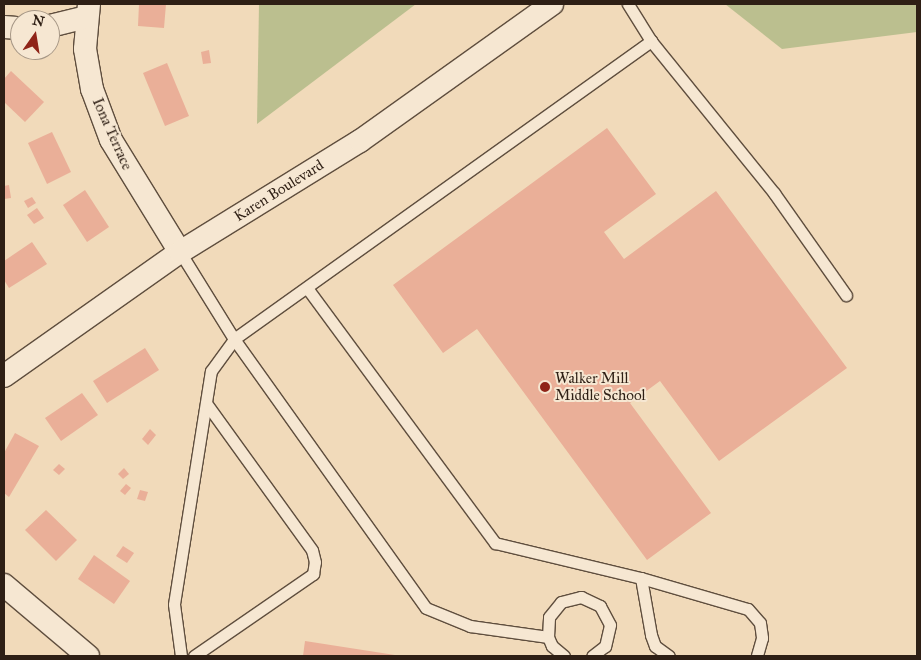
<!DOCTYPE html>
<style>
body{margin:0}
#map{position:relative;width:921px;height:660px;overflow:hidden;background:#f1daba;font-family:"IM FELL Great Primer",serif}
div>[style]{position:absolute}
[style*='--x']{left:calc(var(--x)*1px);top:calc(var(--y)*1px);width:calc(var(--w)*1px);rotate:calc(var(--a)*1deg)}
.green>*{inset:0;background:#bbbf8f}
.building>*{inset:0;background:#eaaf98}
.roads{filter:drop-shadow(1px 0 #5f4e3e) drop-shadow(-1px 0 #5f4e3e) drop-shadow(0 1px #5f4e3e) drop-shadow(0 -1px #5f4e3e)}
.lane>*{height:11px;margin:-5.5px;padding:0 5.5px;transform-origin:5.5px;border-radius:5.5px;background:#f6e7d2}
.street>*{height:22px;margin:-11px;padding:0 11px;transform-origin:11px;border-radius:11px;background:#f6e7d2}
.dots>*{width:14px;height:14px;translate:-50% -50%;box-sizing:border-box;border:2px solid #f6e7d2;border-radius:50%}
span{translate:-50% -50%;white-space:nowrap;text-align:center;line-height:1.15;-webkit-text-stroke:4px #f6e7d2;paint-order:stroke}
.street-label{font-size:15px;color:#2e1f15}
.poi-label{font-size:15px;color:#2e1f15}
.left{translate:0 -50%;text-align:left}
.frame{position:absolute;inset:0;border:5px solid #2e1f15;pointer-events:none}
.north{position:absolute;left:10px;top:10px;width:50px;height:50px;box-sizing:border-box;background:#f6e7d2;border:1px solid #a69786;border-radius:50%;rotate:13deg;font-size:14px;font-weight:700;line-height:20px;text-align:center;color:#2e1f15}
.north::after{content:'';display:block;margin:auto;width:18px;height:22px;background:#8f2418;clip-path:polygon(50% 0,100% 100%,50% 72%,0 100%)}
</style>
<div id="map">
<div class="green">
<div style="clip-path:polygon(259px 4px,416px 4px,257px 124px)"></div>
<div style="clip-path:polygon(725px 4px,917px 4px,917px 32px,782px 49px)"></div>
</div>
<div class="building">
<div style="clip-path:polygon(139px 4px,166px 4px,164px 28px,138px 26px)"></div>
<div style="clip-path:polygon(209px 50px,211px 63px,203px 64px,201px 52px)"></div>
<div style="clip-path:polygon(167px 63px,189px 116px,165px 126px,143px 73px)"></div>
<div style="clip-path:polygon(11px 71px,44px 102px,25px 122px,4px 102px,4px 79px)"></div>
<div style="clip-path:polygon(607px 128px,656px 194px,604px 232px,624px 259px,716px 191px,847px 368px,719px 461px,660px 381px,630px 403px,711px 513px,647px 560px,477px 329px,443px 353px,393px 285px)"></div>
<div style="clip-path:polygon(52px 132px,71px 172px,47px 184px,28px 143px)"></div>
<div style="clip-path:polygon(9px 185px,11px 198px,4px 199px,4px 186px)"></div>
<div style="clip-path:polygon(85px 190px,109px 227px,87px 242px,63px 205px)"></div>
<div style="clip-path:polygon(32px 197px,36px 203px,28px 208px,24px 201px)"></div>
<div style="clip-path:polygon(37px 208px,44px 218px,34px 224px,27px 215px)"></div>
<div style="clip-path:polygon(32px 242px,47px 264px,9px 288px,4px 280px,4px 261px)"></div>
<div style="clip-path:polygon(145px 348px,159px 370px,107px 403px,93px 381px)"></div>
<div style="clip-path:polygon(82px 393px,98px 415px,61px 441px,45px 418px)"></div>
<div style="clip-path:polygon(150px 429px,156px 435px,148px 445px,142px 439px)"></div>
<div style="clip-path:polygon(15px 433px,39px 446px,9px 497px,4px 493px,4px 453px)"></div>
<div style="clip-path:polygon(59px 464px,65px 469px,59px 475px,53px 470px)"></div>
<div style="clip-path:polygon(124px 468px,129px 474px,123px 479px,118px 474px)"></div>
<div style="clip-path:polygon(126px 484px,131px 488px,125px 495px,120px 491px)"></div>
<div style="clip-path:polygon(140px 490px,148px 492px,145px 501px,137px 499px)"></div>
<div style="clip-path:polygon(46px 510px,77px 540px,56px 561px,25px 530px)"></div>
<div style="clip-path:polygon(123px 546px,134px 553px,127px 563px,116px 556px)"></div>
<div style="clip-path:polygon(94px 555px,130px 581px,114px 604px,78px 579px)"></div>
<div style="clip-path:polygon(305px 641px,395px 655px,395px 656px,303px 656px)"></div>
</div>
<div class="roads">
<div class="lane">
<div style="--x:651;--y:41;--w:196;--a:51"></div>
<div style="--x:774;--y:193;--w:125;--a:54.8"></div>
<div style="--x:180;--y:252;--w:102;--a:58.2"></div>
<div style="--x:234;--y:339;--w:513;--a:-35.55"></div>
<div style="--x:651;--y:41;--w:44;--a:-121.9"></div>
<div style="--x:307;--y:288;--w:317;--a:53.6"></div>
<div style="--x:495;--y:543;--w:150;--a:13.5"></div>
<div style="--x:641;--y:578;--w:111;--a:16.2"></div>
<div style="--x:748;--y:609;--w:18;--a:49"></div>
<div style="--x:760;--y:623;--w:15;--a:82"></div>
<div style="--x:762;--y:638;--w:19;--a:106"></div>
<div style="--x:641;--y:578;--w:58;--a:80"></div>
<div style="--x:651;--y:635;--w:12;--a:70"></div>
<div style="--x:655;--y:646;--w:17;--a:36"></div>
<div style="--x:181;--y:656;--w:52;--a:-97.7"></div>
<div style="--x:174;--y:604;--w:236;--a:-81"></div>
<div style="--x:211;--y:371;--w:39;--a:-54"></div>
<div style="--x:234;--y:339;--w:330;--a:54.5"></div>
<div style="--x:426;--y:608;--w:48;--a:22.2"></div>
<div style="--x:470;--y:626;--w:79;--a:8"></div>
<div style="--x:194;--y:656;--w:145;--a:-34.6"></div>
<div style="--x:313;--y:574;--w:12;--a:-81"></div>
<div style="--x:315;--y:562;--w:12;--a:-104"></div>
<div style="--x:312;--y:550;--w:181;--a:-125.8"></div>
<div style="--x:564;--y:656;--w:16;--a:-140"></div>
<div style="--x:552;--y:646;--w:10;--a:-114"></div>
<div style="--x:548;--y:637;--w:20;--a:-87"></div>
<div style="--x:549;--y:617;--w:19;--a:-51"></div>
<div style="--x:561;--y:602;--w:21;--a:-14"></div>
<div style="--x:581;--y:597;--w:21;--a:25"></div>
<div style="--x:600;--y:606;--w:21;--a:62"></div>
<div style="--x:610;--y:625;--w:22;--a:103"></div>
<div style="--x:605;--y:646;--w:16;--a:142"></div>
</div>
<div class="street">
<div style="--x:89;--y:4;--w:45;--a:95.1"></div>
<div style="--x:85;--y:49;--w:41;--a:80.1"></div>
<div style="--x:92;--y:89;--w:54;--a:69.6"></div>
<div style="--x:111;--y:140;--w:132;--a:58.4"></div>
<div style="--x:50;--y:26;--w:37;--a:-14"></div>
<div style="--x:4;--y:27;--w:16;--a:4"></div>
<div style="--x:4;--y:376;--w:215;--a:-35.2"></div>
<div style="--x:180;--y:252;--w:211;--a:-31.7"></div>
<div style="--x:360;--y:141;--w:236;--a:-35.5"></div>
<div style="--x:4;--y:585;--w:110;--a:40.2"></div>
</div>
</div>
<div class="dots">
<div style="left:545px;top:387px;background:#8f2418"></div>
</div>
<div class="street-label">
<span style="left:112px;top:134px;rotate:66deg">Iona Terrace</span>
<span style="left:279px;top:191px;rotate:-32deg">Karen Boulevard</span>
</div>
<div class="poi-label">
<span class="left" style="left:555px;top:387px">Walker Mill<br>Middle School</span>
</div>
<div class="frame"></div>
<div class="north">N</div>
</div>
